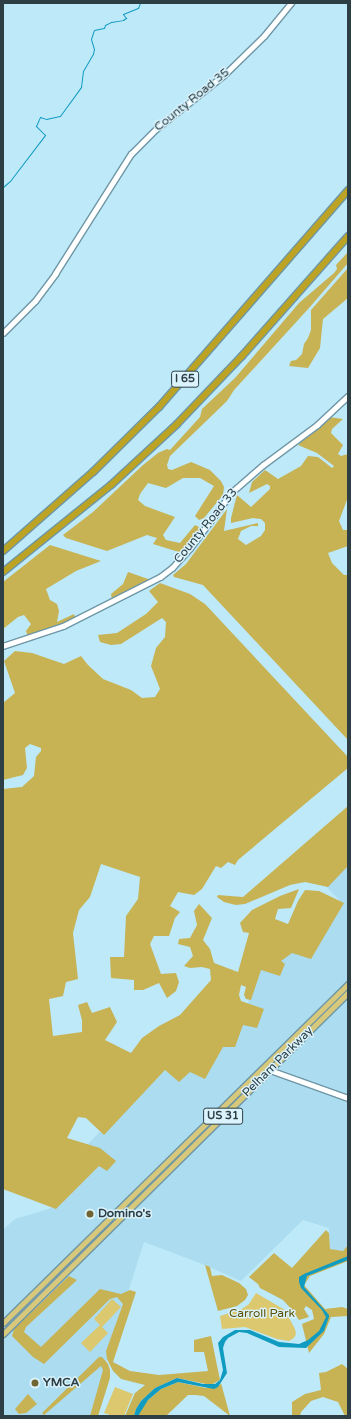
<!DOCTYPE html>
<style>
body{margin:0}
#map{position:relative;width:351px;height:1419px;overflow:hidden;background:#bee9f9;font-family:"Varela Round",sans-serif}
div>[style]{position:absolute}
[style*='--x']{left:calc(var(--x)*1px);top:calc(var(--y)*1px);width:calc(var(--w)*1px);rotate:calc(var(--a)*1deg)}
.built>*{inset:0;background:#abdcf0}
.green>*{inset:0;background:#dcc86f}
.forest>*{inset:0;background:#c7b254}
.water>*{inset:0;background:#109bc1}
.stream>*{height:1px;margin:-0.5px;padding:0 0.5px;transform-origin:0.5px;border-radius:0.5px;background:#109bc1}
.roads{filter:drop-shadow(1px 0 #6f97a6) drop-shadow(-1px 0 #6f97a6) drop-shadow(0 1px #6f97a6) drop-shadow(0 -1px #6f97a6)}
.secondary>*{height:4.5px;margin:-2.25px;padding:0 2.25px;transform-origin:2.25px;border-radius:2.25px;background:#fff}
.primary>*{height:5px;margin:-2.5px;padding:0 2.5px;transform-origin:2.5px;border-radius:2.5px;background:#d7c87b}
.highway>*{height:6px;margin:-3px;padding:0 3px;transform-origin:3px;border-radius:3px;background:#bda323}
.dots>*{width:11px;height:11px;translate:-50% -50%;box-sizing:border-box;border:2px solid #daf3fd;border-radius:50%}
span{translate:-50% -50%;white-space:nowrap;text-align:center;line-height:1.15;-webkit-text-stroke:3px #daf3fd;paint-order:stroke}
.shield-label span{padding:1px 3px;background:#daf3fd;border:1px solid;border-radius:3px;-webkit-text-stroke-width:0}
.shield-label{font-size:11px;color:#2d3e44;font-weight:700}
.street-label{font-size:12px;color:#2d3e44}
.poi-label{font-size:12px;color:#2d3e44;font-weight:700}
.left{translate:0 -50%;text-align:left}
.park-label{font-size:12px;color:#5e5001}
.frame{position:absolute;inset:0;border:4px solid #2d3e44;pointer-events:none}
</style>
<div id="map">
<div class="built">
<div style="clip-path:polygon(348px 861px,348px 1245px,343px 1251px,330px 1249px,329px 1228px,303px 1220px,241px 1281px,205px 1265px,144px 1242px,107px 1358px,106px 1369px,91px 1416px,3px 1416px,3px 1230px,15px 1219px,55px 1207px,100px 1161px,88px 1144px,161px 1068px,179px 1080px,220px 1045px,242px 1023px,273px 921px,322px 938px,340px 901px,324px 884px)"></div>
</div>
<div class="green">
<div style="clip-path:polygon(256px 1293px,285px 1310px,295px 1329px,296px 1334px,294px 1338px,289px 1341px,277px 1339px,245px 1327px,222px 1329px,220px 1316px,242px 1309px,249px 1304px)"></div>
<div style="clip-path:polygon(112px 1299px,121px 1307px,102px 1327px,108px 1333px,90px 1352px,81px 1343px,100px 1325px,94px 1319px)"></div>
<div style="clip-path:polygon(115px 1387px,133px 1394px,124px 1416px,113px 1416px,104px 1413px)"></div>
</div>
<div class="forest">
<div style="clip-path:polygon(348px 252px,348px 263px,309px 308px,234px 390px,227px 401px,170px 456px,167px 465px,168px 469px,172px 470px,191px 462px,210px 470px,221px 481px,224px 487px,223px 495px,204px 518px,199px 520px,195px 516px,214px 486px,200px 478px,183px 478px,166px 488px,148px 483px,140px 494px,138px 500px,145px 506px,175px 517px,163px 535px,166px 540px,180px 543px,195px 525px,201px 528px,182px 553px,153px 544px,157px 538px,147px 535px,107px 551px,66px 538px,63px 535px,93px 512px,143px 465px,158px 453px,167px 449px,170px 450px,200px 417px,202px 409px,235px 378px,299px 303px,334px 273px,337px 269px,336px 265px)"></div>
<div style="clip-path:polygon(348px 268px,348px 298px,323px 319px,320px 348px,308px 368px,289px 366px,291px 361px,296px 360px,302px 354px,304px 344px,308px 338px,311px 330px,311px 310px)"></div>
<div style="clip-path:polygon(329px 417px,343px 419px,332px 429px,331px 433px,343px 445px,338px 454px,341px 456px,348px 454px,348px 497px,339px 521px,343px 530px,348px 530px,348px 546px,328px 553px,332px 563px,344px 575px,348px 575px,348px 740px,203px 585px,174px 577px,173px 575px,186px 564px,227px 509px,224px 531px,258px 523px,258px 526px,251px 526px,241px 531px,238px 539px,246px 545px,261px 536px,265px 530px,265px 523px,261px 519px,253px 518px,231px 523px,231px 518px,237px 495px,251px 507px,270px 489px,270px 486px,267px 484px,249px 493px,252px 482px,265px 470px,278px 479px,301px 466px,308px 456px,318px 457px,332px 468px,334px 466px,317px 453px,298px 445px)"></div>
<div style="clip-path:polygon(50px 545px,101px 561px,76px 571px,46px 589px,50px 600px,57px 604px,59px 611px,57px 622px,74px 614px,75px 617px,62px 625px,28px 637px,26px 631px,31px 624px,24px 615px,18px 617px,3px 629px,3px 582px)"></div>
<div style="clip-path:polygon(128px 572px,151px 580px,112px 600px,111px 594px,123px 584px)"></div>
<div style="clip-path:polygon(160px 583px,190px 594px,205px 604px,348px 757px,348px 768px,238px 860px,235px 865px,228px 862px,221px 868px,216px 866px,202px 889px,194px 895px,178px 892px,170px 906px,180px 912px,175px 918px,169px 936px,154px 936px,150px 944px,161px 974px,176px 973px,179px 982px,176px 991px,167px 998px,159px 983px,143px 990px,134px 990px,134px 980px,111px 978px,110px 957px,124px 957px,126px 916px,138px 899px,140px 877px,101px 864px,90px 897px,79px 910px,73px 933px,78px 979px,66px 982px,63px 996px,49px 999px,53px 1036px,82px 1032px,82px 1020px,78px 1005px,87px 1002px,92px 1013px,110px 1007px,117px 1022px,105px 1040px,131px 1053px,142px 1038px,159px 1026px,180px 1015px,211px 980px,210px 969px,202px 967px,190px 968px,184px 966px,193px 956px,190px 947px,178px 944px,179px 939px,190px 938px,197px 925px,194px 911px,199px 904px,212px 918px,203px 940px,210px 949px,214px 963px,238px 972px,249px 933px,243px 932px,240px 923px,252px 910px,280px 896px,299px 889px,291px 908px,278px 909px,275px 919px,288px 924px,298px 901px,305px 890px,319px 891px,344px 903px,311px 959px,292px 953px,281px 961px,285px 964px,280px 976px,261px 970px,251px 1000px,246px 999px,244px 995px,246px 987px,241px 985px,239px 995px,241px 1001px,264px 1009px,257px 1028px,243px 1025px,235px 1047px,223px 1047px,205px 1079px,190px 1072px,179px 1082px,165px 1070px,104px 1135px,86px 1118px,78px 1117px,67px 1138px,100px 1148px,116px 1161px,107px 1171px,99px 1166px,56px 1209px,3px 1189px,3px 789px,22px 787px,34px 776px,36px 757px,41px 751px,41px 748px,30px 744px,25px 748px,27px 768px,23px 775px,3px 780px,3px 703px,15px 693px,4px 661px,15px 651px,32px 653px,64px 664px,81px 656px,88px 665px,103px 679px,131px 690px,142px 698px,155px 697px,160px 689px,151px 666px,156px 648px,165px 637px,166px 622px,162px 618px,121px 644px,111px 645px,100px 642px,98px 635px,117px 633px,146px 614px,158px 602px,149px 591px)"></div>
<div style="clip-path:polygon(348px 806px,348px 866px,328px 887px,305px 882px,290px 885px,245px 904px,236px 905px,224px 902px,217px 897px,218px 895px,243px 897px)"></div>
<div style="clip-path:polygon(326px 1230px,329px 1233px,330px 1249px,343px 1251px,348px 1245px,348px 1261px,310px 1276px,304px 1285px,325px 1309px,342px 1307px,348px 1309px,348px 1316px,331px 1317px,324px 1334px,309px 1353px,302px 1324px,314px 1319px,312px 1310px,306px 1306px,304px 1309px,309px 1317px,299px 1320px,293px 1311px,283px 1300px,260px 1288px,258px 1284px,249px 1277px,274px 1253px,292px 1268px)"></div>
<div style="clip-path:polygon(205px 1265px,210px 1267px,212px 1276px,222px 1275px,239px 1283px,246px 1289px,248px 1295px,245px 1300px,237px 1306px,218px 1311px)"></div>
<div style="clip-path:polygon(69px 1276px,77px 1280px,26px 1327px,24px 1332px,41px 1347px,100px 1289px,121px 1294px,130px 1290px,136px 1292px,113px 1362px,130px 1371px,159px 1375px,208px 1371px,204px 1352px,194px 1352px,194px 1340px,211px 1336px,220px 1380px,211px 1385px,177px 1378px,155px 1388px,141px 1401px,136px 1409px,134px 1416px,125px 1416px,135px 1393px,145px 1385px,121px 1379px,113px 1371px,107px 1359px,106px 1351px,123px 1304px,117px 1297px,110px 1299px,44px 1364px,33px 1357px,12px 1336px,14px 1329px)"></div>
<div style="clip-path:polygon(99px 1357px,102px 1357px,108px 1364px,110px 1370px,110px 1378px,98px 1416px,90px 1416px,103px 1370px,101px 1366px,44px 1415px,42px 1413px)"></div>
<div style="clip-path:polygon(342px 1364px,348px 1369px,348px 1416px,345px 1416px,338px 1402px,323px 1397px,311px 1401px,301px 1412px,300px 1416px,292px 1416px,292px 1402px,305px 1394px,321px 1390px,319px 1373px,326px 1372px)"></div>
<div style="clip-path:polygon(178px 1382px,206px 1388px,220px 1385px,221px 1383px,230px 1416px,204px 1396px,195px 1395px,188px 1395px,166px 1416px,138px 1416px,141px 1408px,148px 1400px,161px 1389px)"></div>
<div style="clip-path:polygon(28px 1394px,37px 1404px,26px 1413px,19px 1414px,15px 1409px)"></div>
</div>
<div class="water">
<div style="clip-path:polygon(348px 1256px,348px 1260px,307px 1276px,304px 1287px,329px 1315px,329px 1317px,324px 1331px,306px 1348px,279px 1347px,247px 1333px,239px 1332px,228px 1338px,225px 1342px,223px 1348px,227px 1373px,218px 1387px,214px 1389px,178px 1382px,161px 1389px,148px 1400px,138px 1416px,134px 1416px,136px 1409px,141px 1401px,155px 1388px,177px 1378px,203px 1384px,215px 1384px,220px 1380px,223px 1370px,218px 1343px,223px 1337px,235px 1330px,250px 1330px,279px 1342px,299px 1344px,308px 1340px,319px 1331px,326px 1317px,322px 1310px,301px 1288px,299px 1282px,299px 1277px,304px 1274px)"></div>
</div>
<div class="stream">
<div style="--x:3;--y:187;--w:9;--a:-41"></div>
<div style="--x:10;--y:181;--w:58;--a:-52.7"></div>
<div style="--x:45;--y:135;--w:13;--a:-135"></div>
<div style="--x:36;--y:126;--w:10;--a:-66"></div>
<div style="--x:40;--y:117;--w:6;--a:18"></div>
<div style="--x:46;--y:119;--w:14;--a:-12"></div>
<div style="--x:60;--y:116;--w:36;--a:-54"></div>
<div style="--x:81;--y:87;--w:16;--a:-83"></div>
<div style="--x:83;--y:71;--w:20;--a:-60"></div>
<div style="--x:93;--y:54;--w:5;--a:-79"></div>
<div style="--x:94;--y:49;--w:10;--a:-107"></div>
<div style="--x:91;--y:39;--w:9;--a:-72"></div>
<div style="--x:94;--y:30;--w:10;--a:-11"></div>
<div style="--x:104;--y:28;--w:3;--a:-72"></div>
<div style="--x:105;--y:25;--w:7;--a:-27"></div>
<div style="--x:111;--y:22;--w:12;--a:-9"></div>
<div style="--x:123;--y:20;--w:4;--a:-34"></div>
<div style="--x:126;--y:18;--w:5;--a:-127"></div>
<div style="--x:123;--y:14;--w:16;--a:-22"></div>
<div style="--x:138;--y:8;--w:5;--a:-68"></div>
</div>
<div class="roads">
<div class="secondary">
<div style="--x:3;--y:333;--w:45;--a:-45"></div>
<div style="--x:35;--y:301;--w:34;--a:-53"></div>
<div style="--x:55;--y:274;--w:142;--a:-57.7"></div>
<div style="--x:131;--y:154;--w:35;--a:-45"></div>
<div style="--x:156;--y:129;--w:87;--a:-38.5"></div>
<div style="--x:224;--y:75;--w:56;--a:-44.3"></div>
<div style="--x:264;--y:36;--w:43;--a:-50.7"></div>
<div style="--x:3;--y:646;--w:63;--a:-18.4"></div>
<div style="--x:63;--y:626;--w:109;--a:-26.8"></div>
<div style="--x:160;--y:577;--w:15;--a:-37"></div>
<div style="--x:172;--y:568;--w:27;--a:-48"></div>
<div style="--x:190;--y:548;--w:70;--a:-53.1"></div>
<div style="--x:232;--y:492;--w:41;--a:-41.1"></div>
<div style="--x:263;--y:465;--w:67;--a:-36.5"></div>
<div style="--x:317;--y:425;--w:42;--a:-43.1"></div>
<div style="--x:270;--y:1070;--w:83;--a:19.7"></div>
</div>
<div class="primary">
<div style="--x:3;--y:1323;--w:484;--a:-44.5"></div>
<div style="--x:3;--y:1334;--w:485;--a:-44.7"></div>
</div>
<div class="highway">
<div style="--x:3;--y:551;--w:120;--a:-41.3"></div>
<div style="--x:93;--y:472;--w:93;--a:-44.6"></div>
<div style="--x:159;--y:407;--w:288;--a:-48.9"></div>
<div style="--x:3;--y:572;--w:139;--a:-38.9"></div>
<div style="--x:111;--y:485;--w:90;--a:-42.7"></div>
<div style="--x:177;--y:424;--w:94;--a:-46.3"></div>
<div style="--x:242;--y:356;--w:160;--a:-48.5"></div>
</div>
</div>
<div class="dots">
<div style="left:90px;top:1214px;background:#706431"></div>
<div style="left:35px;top:1383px;background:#706431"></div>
</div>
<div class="shield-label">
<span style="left:185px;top:379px">I 65</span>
<span style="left:223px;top:1116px">US 31</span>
</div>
<div class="street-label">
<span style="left:192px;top:100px;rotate:-39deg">County Road 35</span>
<span style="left:206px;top:526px;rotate:-51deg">County Road 33</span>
<span style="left:278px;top:1062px;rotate:-45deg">Pelham Parkway</span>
</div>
<div class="poi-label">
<span class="left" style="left:98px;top:1214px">Domino's</span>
<span class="left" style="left:43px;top:1383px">YMCA</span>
</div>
<div class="park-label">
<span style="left:262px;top:1314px">Carroll Park</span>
</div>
<div class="frame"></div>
</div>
